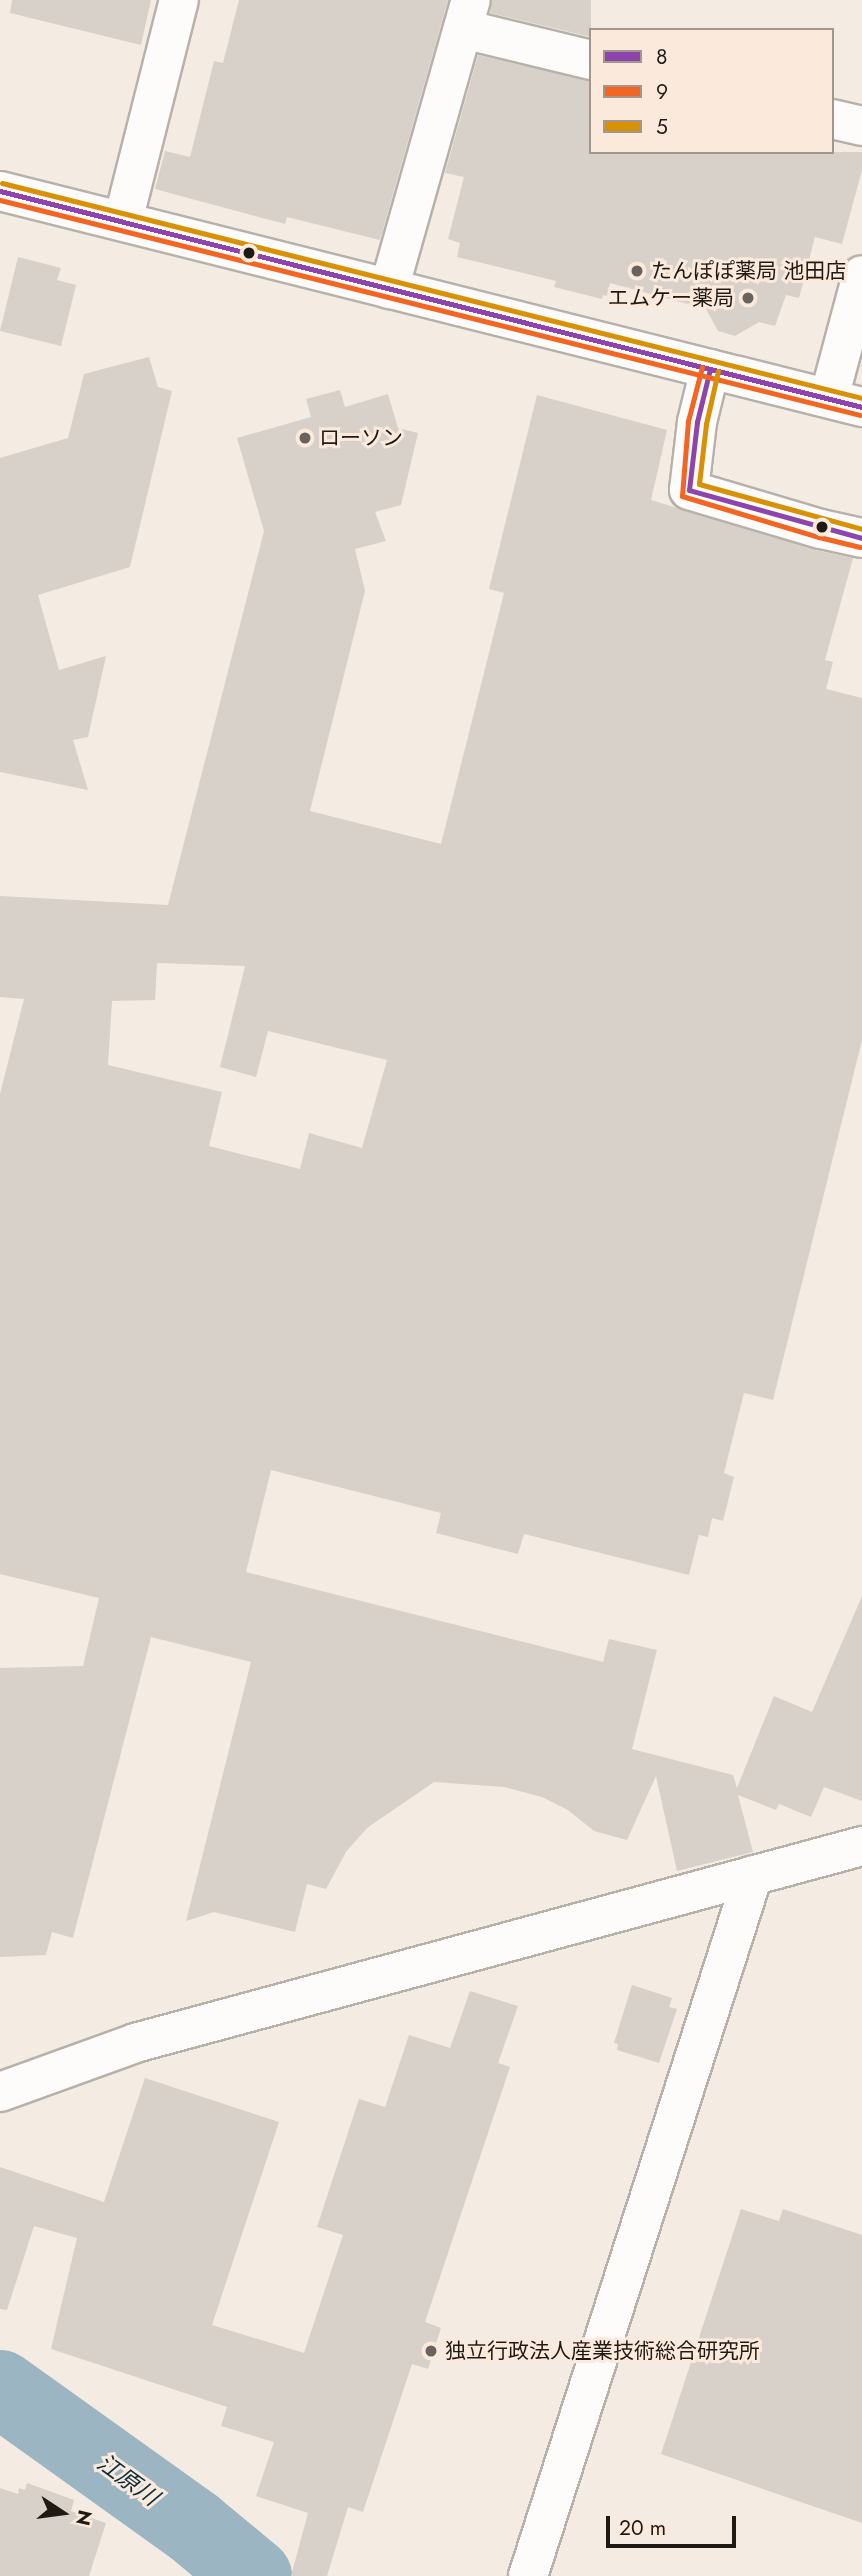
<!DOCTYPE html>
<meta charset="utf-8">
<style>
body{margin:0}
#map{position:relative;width:862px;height:2576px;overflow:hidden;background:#f4ebe2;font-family:Jost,"Noto Sans JP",sans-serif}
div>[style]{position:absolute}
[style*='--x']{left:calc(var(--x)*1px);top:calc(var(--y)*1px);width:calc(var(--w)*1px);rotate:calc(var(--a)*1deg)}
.river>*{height:77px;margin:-38.5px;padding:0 38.5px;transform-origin:38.5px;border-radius:38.5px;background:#9cb5c3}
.building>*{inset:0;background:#d8d1ca}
.roads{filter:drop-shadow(2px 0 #b8b1aa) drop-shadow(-2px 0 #b8b1aa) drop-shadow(0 2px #b8b1aa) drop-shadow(0 -2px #b8b1aa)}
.minor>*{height:38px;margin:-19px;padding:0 19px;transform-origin:19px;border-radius:19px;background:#fdfcfb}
.bus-1>*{height:5px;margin:-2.5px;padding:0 2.5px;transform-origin:2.5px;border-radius:2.5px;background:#8e44ad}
.bus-2>*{height:5px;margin:-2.5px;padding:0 2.5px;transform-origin:2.5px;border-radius:2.5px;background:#f26522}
.bus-3>*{height:5px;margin:-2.5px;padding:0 2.5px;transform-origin:2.5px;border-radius:2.5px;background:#d79103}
.dots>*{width:19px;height:19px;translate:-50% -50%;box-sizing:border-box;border:4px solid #fbeadb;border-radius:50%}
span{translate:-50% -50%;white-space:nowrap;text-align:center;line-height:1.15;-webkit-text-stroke:6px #fbeadb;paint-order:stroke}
.poi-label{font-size:21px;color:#201a15}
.left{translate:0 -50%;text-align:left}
.right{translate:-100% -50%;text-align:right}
.water-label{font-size:23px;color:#0a2f40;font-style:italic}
.legend{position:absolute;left:589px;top:28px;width:245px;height:126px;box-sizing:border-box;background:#fbeadb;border:2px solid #a3978c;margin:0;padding:9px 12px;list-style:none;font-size:21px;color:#201a15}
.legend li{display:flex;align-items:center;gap:14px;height:35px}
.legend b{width:35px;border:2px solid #a3978c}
.north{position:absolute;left:28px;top:2478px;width:70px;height:70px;-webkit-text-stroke:5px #fbeadb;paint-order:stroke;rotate:103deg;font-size:19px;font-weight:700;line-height:28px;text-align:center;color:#201a15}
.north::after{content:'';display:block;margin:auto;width:24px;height:32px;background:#201a15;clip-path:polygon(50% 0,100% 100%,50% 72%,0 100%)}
.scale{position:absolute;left:606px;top:2516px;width:130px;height:32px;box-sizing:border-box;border:4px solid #201a15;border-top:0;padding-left:9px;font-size:21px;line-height:24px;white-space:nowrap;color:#201a15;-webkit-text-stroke:5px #fbeadb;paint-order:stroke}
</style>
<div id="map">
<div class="river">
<div style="--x:0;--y:2388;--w:239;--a:35.6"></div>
<div style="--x:194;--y:2527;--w:77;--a:39.7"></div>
</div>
<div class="building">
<div style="clip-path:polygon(12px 0,151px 0,141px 45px,10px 13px)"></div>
<div style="clip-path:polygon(239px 0,448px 0,380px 240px,287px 217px,285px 224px,155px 189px,165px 151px,190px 157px,214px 61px,223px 63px)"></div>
<div style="clip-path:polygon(492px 0,591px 0,591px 37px,490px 13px)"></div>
<div style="clip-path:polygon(478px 55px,591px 81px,591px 152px,862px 152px,862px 170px,842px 244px,815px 237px,799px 298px,786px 295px,775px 326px,759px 322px,735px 336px,718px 331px,706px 309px,610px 283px,607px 296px,603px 295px,602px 299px,554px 287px,556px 281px,457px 257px,460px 243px,448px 239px,464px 177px,445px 173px)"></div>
<div style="clip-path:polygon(18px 257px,61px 268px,57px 280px,76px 285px,61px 346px,0 331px)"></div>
<div style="clip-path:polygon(149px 357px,158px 387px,172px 391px,130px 567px,38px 595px,59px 670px,106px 656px,88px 737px,73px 740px,88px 790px,0 772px,0 458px,68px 438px,84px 374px)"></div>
<div style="clip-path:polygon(evenodd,340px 390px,345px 407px,388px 394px,398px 428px,418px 433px,401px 505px,375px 512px,386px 541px,355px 549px,365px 591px,310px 811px,441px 844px,504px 593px,489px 589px,537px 395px,667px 430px,651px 500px,815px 550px,853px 558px,825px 660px,833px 662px,826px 689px,862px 698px,862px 1040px,773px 1400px,744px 1393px,724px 1473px,734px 1477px,723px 1521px,712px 1518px,708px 1537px,699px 1535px,689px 1575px,524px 1534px,518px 1554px,436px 1533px,441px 1513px,271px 1470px,246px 1572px,603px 1662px,609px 1639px,657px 1650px,632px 1749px,733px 1775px,737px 1788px,774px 1696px,812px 1712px,862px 1596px,862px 1801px,824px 1787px,811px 1817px,779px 1804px,776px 1810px,738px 1795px,753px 1852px,677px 1871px,656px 1776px,627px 1840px,594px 1831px,568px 1810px,542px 1797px,504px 1787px,434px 1782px,367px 1828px,346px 1852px,326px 1889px,307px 1884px,295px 1932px,214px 1912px,186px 1921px,251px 1662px,151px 1637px,73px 1938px,52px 1932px,46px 1955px,0 1957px,0 1668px,83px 1666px,99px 1598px,0 1574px,0 1094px,24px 999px,0 997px,0 896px,168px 905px,264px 531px,237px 438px,311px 417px,306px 399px,340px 390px,157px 963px,245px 966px,220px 1067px,256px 1077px,268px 1031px,387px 1060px,362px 1148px,309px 1133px,300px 1169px,209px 1146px,222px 1092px,108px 1065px,112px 1001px,155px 1000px,157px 963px)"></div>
<div style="clip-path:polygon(632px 1985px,672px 1998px,669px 2007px,677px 2009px,659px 2063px,617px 2050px,618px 2044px,614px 2043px)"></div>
<div style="clip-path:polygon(470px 1991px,518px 2006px,498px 2063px,510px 2067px,425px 2322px,441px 2328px,428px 2369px,412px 2364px,363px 2512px,348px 2507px,327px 2576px,291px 2576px,308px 2513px,256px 2496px,274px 2442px,221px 2426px,227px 2407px,51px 2349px,77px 2238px,34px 2226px,7px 2310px,0 2309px,0 2167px,104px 2202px,145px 2078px,279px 2122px,212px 2325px,304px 2353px,343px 2235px,317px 2227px,359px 2099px,385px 2107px,409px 2035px,450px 2048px)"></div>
<div style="clip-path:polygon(741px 2209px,779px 2221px,783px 2209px,862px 2235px,862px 2523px,661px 2454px)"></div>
<div style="clip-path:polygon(27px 2483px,74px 2500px,71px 2511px,106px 2523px,89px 2576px,0 2576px,0 2488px,18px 2494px,19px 2488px,25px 2490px)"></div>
</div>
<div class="roads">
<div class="minor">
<div style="--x:463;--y:29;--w:132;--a:13.6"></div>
<div style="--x:832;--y:119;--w:31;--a:13"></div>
<div style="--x:0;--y:191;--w:889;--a:14.07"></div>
<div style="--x:123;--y:221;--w:228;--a:-75.8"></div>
<div style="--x:389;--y:289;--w:300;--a:-74.2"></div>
<div style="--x:710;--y:369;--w:55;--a:103.8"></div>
<div style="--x:697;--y:422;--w:68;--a:96.7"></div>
<div style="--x:689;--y:490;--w:138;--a:16.5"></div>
<div style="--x:821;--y:529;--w:42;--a:12.4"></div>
<div style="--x:829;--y:398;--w:127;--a:-75"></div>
<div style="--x:0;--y:2092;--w:144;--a:-19.9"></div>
<div style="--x:135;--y:2043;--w:753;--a:-15.16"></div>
<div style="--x:528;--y:2576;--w:736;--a:-72.2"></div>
</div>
</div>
<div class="bus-1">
<div style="--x:0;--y:191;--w:889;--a:14.07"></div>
<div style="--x:710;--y:369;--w:55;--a:103.8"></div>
<div style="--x:697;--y:422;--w:68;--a:96.7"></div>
<div style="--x:689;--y:490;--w:180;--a:15.5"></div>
</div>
<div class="bus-2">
<div style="--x:0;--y:200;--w:886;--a:14.04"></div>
<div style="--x:702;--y:367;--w:56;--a:104.5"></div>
<div style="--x:688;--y:421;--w:75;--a:94.6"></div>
<div style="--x:682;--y:496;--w:143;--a:16.7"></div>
<div style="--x:819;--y:537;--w:42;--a:13.7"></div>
</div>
<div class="bus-3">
<div style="--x:2;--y:183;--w:886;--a:14.04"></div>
<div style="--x:718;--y:371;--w:54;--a:102.8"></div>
<div style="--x:706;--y:424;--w:60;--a:96.7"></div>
<div style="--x:699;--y:484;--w:169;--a:15.4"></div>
</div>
<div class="dots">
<div style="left:249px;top:253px;background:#201a15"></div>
<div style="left:637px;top:271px;background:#6a635d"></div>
<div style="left:748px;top:298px;background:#6a635d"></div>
<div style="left:305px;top:438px;background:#6a635d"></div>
<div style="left:822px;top:527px;background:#201a15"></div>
<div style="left:431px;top:2351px;background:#6a635d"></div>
</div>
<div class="poi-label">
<span class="left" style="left:651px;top:271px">たんぽぽ薬局 池田店</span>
<span class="right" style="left:734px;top:298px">エムケー薬局</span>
<span class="left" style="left:319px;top:438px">ローソン</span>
<span class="left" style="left:445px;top:2351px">独立行政法人産業技術総合研究所</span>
</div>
<div class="water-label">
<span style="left:128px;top:2480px;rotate:36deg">江原川</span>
</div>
<ul class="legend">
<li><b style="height:9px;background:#8e44ad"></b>8</li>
<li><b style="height:9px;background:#f26522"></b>9</li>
<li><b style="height:9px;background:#d79103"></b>5</li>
</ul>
<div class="north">N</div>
<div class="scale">20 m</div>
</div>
